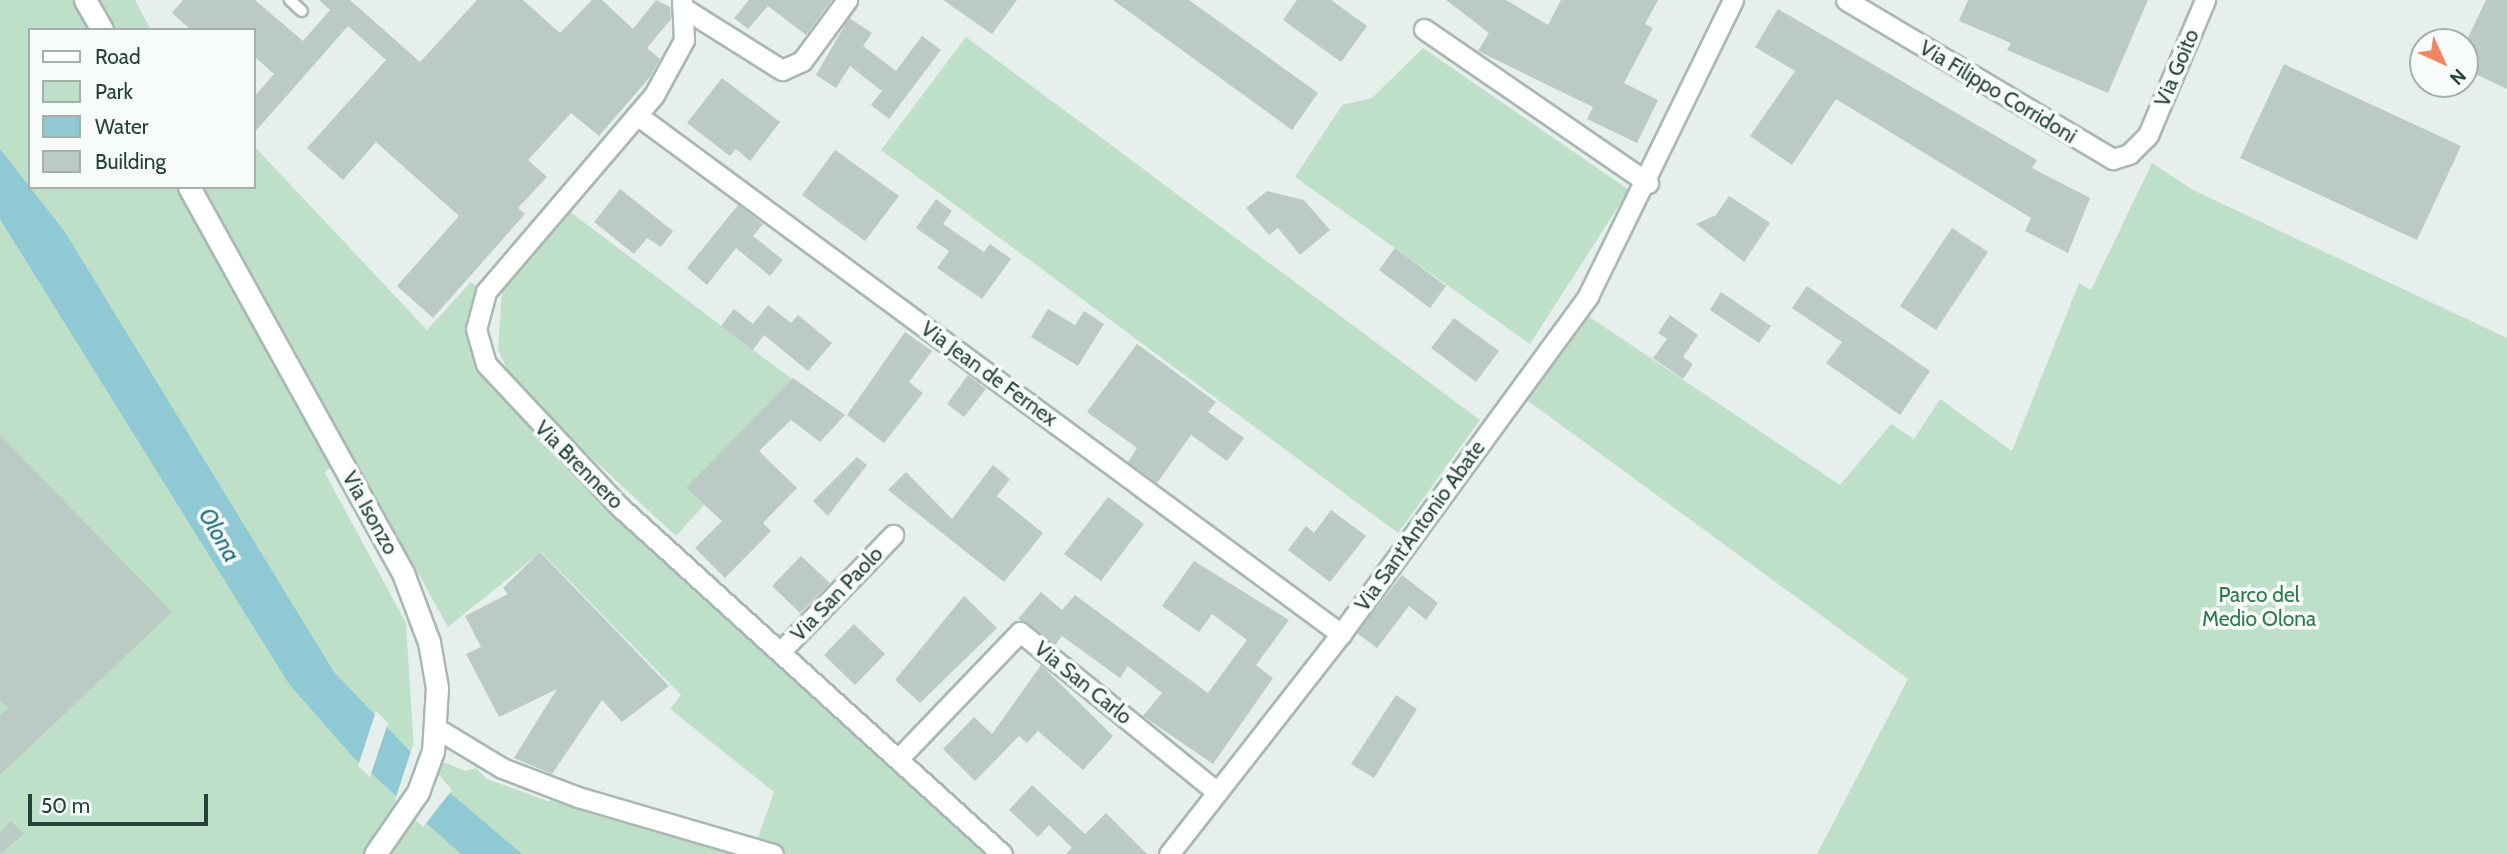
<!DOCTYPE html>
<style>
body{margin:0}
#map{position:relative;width:2507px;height:854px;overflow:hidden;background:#e6efeb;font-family:Cabin,sans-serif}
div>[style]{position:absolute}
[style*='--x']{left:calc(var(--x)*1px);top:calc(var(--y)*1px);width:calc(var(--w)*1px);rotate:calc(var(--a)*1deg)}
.green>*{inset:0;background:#bfe0c8}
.water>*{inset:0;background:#8ec9d4}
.pier>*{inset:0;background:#e6efeb}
.building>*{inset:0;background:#bbcac4}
.roads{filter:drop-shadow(2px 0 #a8b8b2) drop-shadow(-2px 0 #a8b8b2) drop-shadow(0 2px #a8b8b2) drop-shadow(0 -2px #a8b8b2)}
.lane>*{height:10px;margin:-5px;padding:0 5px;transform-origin:5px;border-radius:5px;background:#fff}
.street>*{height:19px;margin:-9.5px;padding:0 9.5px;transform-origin:9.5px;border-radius:9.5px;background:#fff}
.secondary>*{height:21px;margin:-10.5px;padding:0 10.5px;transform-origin:10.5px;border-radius:10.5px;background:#fff}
span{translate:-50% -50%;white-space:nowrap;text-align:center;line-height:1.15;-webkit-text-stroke:7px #f7fbf9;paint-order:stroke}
.street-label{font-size:21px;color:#24423a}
.park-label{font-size:21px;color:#2d7a4b}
.water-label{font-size:23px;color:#1c6f80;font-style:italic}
.legend{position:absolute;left:28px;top:28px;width:228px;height:161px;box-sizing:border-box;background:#f7fbf9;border:2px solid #a3b1ad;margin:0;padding:9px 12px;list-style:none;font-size:21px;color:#24423a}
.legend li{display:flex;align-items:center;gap:14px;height:35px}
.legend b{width:35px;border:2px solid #a3b1ad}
.north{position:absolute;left:2409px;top:28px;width:70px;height:70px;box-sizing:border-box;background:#f7fbf9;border:2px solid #a3b1ad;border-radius:50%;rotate:135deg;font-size:19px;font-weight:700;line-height:28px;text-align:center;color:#24423a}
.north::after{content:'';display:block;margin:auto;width:24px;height:32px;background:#f4845f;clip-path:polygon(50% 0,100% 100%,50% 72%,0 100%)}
.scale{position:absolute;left:28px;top:794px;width:180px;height:32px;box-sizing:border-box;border:4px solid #24423a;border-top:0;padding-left:9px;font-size:21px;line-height:24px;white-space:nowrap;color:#24423a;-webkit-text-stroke:5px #f7fbf9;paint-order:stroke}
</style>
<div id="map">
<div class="green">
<div style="clip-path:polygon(evenodd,0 0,135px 0,151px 30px,30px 30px,30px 187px,254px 187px,254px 146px,427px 330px,471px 282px,486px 294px,475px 329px,505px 395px,1000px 854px,0 854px,0 0,348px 447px,448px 627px,541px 552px,681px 695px,670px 709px,774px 792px,753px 852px,558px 798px,548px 801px,487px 779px,476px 768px,466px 771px,414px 751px,406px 623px,325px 473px,348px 447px)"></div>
<div style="clip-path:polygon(966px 37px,1480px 420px,1398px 533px,881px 150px)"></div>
<div style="clip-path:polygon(1423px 48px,1629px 190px,1530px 344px,1295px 177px,1342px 105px,1372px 98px)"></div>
<div style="clip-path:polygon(2152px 163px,2193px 190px,2507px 338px,2507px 854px,1817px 854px,1908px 679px,1520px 395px,1588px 316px,1840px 485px,1891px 424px,1914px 439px,1940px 399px,2012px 451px,2079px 283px,2091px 290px)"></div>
<div style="clip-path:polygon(569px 211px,792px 379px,687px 489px,704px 505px,676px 536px,538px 408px,509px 374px,498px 349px,502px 292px)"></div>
</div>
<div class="water">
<div style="clip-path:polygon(0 149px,65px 232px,334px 672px,450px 793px,522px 854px,461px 854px,353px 757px,289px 684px,0 219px)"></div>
</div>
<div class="pier">
<div style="clip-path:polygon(376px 711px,388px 723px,370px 777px,358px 766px)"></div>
<div style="clip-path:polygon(413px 745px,452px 790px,423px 827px,395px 800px)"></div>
</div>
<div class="building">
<div style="clip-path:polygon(183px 0,255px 0,303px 41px,330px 10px,319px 0,350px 0,420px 62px,477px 0,523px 0,560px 33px,592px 0,602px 0,633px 29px,656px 0,670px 7px,671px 19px,647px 48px,660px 59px,650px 77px,599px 136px,571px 113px,528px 160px,547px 177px,518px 208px,525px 214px,433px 318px,397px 286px,459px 216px,376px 142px,343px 180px,307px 148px,386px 60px,348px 26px,254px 133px,254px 97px,274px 74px,254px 56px,254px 30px,191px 30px,172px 13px)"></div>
<div style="clip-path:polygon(749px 0,832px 0,806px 35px,768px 6px,748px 29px,734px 18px)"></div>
<div style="clip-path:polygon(943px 0,1017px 0,992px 34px)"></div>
<div style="clip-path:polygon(1113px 0,1189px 0,1318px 93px,1292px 130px)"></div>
<div style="clip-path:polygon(1297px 0,1331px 0,1367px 26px,1341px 62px,1283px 20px)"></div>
<div style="clip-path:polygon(1446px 0,1506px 0,1548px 25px,1561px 0,1658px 0,1645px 24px,1653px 28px,1624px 83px,1658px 100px,1637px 143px,1587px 119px,1593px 107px,1478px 51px,1489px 33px)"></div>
<div style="clip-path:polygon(1968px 0,2148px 0,2108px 93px,2007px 50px,2011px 43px,1959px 21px)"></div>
<div style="clip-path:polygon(2486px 0,2507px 0,2507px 89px,2465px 69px,2465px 44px)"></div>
<div style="clip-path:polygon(1778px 9px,2037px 160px,2032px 168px,2090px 198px,2068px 253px,2025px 231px,2031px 218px,1836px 99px,1792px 165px,1750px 136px,1795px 71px,1755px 47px)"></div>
<div style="clip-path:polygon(849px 18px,872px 33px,863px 46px,896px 71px,922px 36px,941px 50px,889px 119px,871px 105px,882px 91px,850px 66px,836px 88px,816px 75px)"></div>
<div style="clip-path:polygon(2284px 64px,2461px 146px,2417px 240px,2240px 158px)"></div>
<div style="clip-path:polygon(722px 78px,780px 122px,750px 161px,736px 149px,730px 156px,687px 123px)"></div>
<div style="clip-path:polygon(835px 150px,899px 196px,865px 241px,802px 195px)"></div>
<div style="clip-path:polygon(620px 189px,673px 231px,661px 247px,647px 238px,634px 254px,594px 222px)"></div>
<div style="clip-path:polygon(1267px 191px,1304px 200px,1330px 230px,1300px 255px,1278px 228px,1269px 235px,1246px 208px)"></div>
<div style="clip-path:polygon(1729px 196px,1770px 223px,1744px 262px,1696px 224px,1716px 215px)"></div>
<div style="clip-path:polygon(936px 199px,952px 211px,943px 224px,984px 252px,990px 244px,1011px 259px,982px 299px,937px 268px,949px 251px,916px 228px)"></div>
<div style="clip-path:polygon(738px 205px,763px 224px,753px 236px,783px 260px,770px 276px,736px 248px,707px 285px,687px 268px)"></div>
<div style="clip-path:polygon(1952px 228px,1988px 252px,1936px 330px,1900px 306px)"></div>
<div style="clip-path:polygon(1395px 248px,1446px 286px,1430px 308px,1379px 270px)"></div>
<div style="clip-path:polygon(1807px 286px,1930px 371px,1900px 415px,1826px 363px,1842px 342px,1792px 308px)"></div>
<div style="clip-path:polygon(1721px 292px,1771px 326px,1759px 343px,1710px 310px)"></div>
<div style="clip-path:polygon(768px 305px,791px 323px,798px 315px,832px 343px,808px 371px,764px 335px,753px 350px,721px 326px,734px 309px,753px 324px)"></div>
<div style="clip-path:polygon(1048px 309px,1075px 325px,1084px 311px,1104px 324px,1078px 366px,1031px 337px)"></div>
<div style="clip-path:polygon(1670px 315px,1698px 335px,1683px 357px,1693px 364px,1683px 379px,1653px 358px,1667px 339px,1658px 333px)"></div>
<div style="clip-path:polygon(1454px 318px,1499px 351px,1476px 382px,1431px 348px)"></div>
<div style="clip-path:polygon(905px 332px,932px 351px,909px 382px,923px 393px,884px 443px,847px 415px)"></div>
<div style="clip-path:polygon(1137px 344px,1216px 402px,1208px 412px,1244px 438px,1227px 461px,1191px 435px,1157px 483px,1128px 462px,1137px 448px,1087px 412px)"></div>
<div style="clip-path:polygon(968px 375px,986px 389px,964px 417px,947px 404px)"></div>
<div style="clip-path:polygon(793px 378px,845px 415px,820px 442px,791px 420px,759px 451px,797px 488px,763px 523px,771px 531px,725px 578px,695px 548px,722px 521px,686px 488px)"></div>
<div style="clip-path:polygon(0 435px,172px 612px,0 775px,0 716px,8px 708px,0 700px)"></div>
<div style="clip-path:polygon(857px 457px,867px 465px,828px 516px,813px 501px)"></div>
<div style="clip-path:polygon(993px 465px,1010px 479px,997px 496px,1043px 533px,1004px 582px,888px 490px,906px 472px,952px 519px)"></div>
<div style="clip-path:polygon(1108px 497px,1144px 524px,1101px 581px,1064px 554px)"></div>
<div style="clip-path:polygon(1331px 510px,1366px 536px,1330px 582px,1288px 550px,1306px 526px,1314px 533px)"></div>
<div style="clip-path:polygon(540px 552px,669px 686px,622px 722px,602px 700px,552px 774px,514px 758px,557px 689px,499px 717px,466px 654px,481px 647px,465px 616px,508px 594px,503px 588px)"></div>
<div style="clip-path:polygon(801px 556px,830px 583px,800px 613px,772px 586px)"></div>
<div style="clip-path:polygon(1194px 561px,1289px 620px,1256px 665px,1273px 678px,1213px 764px,1143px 716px,1162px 693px,1128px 666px,1120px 678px,1062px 636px,1055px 645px,1018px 619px,1041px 592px,1062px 610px,1075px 595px,1208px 693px,1247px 640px,1212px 614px,1199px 632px,1162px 606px)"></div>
<div style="clip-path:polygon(1402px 575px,1438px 603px,1426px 620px,1409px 606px,1377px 648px,1357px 633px)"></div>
<div style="clip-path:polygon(964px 596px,997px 628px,920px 703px,895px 680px)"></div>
<div style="clip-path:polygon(854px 624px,885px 654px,855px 685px,824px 655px)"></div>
<div style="clip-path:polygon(1041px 665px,1113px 736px,1083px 770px,1038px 731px,1027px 743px,1019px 736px,975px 781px,943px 749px,974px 717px,992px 734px)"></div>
<div style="clip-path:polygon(1396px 695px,1417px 709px,1374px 778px,1351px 764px)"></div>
<div style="clip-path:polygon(1032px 785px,1085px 834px,1106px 813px,1147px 854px,1066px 854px,1072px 848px,1049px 825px,1038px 837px,1009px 810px)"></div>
<div style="clip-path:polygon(11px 821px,24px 834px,0 854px,0 832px)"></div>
</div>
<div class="roads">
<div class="lane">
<div style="--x:290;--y:0;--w:16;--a:43"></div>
</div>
<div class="street">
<div style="--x:682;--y:0;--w:40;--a:87.1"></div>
<div style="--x:684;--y:40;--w:63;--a:118.6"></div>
<div style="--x:654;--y:95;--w:259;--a:130.5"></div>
<div style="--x:486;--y:292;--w:38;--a:105"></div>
<div style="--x:476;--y:329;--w:36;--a:74"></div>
<div style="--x:486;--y:364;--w:196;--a:46.9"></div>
<div style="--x:620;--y:507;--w:516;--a:42.25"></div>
<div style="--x:1846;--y:0;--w:311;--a:30.8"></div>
<div style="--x:2113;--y:159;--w:17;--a:-17"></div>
<div style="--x:2129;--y:154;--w:27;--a:-45"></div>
<div style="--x:2148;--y:135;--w:147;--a:-67.1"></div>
<div style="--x:685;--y:9;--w:115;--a:32.2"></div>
<div style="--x:782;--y:70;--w:22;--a:-24"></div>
<div style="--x:802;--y:61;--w:76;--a:-53.6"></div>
<div style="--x:1424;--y:29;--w:272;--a:34.5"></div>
<div style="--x:637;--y:115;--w:875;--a:36.4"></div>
<div style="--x:780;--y:652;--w:163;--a:-46"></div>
<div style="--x:436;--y:728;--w:77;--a:31.2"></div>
<div style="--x:502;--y:768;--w:81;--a:20.9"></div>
<div style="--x:578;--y:797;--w:203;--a:16.3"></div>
<div style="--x:898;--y:759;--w:176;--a:-46.2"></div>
<div style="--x:1020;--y:632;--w:254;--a:39.1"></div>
<div style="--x:1169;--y:854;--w:279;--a:-52"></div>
<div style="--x:1341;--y:634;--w:419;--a:-53.8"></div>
<div style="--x:1588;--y:296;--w:330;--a:-63.9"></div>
</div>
<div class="secondary">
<div style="--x:85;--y:0;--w:34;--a:60"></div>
<div style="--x:189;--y:187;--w:441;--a:61"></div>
<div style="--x:403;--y:573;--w:74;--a:69.4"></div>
<div style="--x:429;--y:642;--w:47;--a:80.1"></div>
<div style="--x:437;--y:688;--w:63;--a:93.6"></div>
<div style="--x:433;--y:751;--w:44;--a:110.1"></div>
<div style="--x:418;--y:792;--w:75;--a:124.7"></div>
</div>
</div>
<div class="street-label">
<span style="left:2177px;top:68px;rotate:-67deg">Via Goito</span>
<span style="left:1998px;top:92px;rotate:31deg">Via Filippo Corridoni</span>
<span style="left:989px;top:374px;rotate:36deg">Via Jean de Fernex</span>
<span style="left:579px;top:465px;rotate:45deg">Via Brennero</span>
<span style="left:370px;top:513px;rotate:61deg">Via Isonzo</span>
<span style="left:1420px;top:526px;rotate:-54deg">Via Sant'Antonio Abate</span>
<span style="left:837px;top:594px;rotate:-46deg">Via San Paolo</span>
<span style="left:1083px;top:683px;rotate:39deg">Via San Carlo</span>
</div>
<div class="park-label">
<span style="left:2259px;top:607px">Parco del<br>Medio Olona</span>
</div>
<div class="water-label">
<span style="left:219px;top:535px;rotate:60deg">Olona</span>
</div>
<ul class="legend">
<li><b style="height:9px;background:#fff"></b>Road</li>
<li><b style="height:19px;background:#bfe0c8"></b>Park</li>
<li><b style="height:19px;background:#8ec9d4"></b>Water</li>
<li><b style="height:19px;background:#bbcac4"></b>Building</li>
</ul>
<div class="north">N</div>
<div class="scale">50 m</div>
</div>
